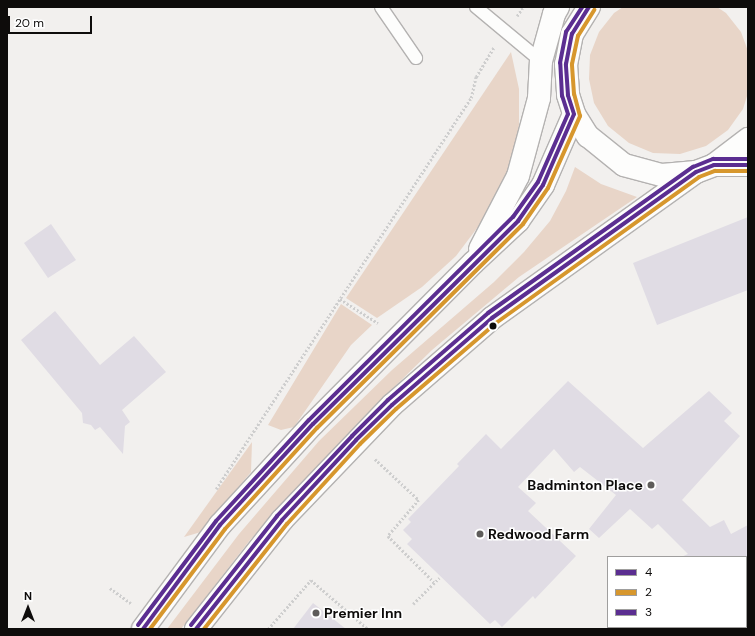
<!DOCTYPE html>
<style>
body{margin:0}
#map{position:relative;width:755px;height:636px;overflow:hidden;background:#f2f0ee;font-family:"DM Sans",sans-serif}
div>[style]{position:absolute}
[style*='--x']{left:calc(var(--x)*1px);top:calc(var(--y)*1px);width:calc(var(--w)*1px);rotate:calc(var(--a)*1deg)}
.green>*{inset:0;background:#e8d5c8}
.building>*{inset:0;background:#e0dce4}
.path>*{height:2.5px;margin-top:-1.25px;transform-origin:0;background:repeating-linear-gradient(90deg,#cecece 0 2px,transparent 0 4px)}
.roads{filter:drop-shadow(1px 0 #b4b2b1) drop-shadow(-1px 0 #b4b2b1) drop-shadow(0 1px #b4b2b1) drop-shadow(0 -1px #b4b2b1)}
.lane>*{height:12px;margin:-6px;padding:0 6px;transform-origin:6px;border-radius:6px;background:#fdfdfc}
.secondary>*{height:22px;margin:-11px;padding:0 11px;transform-origin:11px;border-radius:11px;background:#fdfdfc}
.primary>*{height:22px;margin:-11px;padding:0 11px;transform-origin:11px;border-radius:11px;background:#fdfdfc}
.bus-1>*{height:4px;margin:-2px;padding:0 2px;transform-origin:2px;border-radius:2px;background:#5b2e91}
.bus-2>*{height:4px;margin:-2px;padding:0 2px;transform-origin:2px;border-radius:2px;background:#d7972d}
.bus-3>*{height:4px;margin:-2px;padding:0 2px;transform-origin:2px;border-radius:2px;background:#5b2e91}
.dots>*{width:11px;height:11px;translate:-50% -50%;box-sizing:border-box;border:2px solid #fff;border-radius:50%}
span{translate:-50% -50%;white-space:nowrap;text-align:center;line-height:1.15;-webkit-text-stroke:3px #fff;paint-order:stroke}
.poi-label{font-size:14px;color:#0e0c0b;font-weight:700}
.right{translate:-100% -50%;text-align:right}
.left{translate:0 -50%;text-align:left}
.frame{position:absolute;inset:0;border:8px solid #0e0c0b;pointer-events:none}
.legend{position:absolute;left:607px;top:556px;width:140px;height:72px;box-sizing:border-box;background:#fff;border:1px solid #9f9e9d;margin:0;padding:5px 7px;list-style:none;font-size:12px;color:#0e0c0b}
.legend li{display:flex;align-items:center;gap:8px;height:20px}
.legend b{width:20px;border:1px solid #9f9e9d}
.north{position:absolute;left:8px;top:588px;width:40px;height:40px;-webkit-text-stroke:3px #fff;paint-order:stroke;rotate:0deg;font-size:11px;font-weight:700;line-height:16px;text-align:center;color:#0e0c0b}
.north::after{content:'';display:block;margin:auto;width:14px;height:18px;background:#0e0c0b;clip-path:polygon(50% 0,100% 100%,50% 72%,0 100%)}
.scale{position:absolute;left:8px;top:16px;width:84px;height:18px;box-sizing:border-box;border:2px solid #0e0c0b;border-top:0;padding-left:5px;font-size:12px;line-height:14px;white-space:nowrap;color:#0e0c0b;-webkit-text-stroke:3px #fff;paint-order:stroke}
</style>
<div id="map">
<div class="green">
<div style="clip-path:polygon(623px 7px,717px 7px,726px 13px,741px 32px,748px 51px,748px 93px,743px 109px,728px 130px,706px 146px,680px 154px,653px 153px,629px 143px,608px 126px,594px 103px,589px 79px,590px 55px,599px 32px,614px 13px)"></div>
<div style="clip-path:polygon(511px 52px,519px 89px,519px 125px,512px 160px,493px 207px,456px 256px,422px 287px,377px 318px,346px 298px)"></div>
<div style="clip-path:polygon(575px 167px,601px 184px,637px 197px,519px 277px,432px 350px,380px 401px,250px 540px,181px 629px,167px 629px,239px 534px,319px 441px,392px 370px,494px 282px,524px 252px,550px 221px,566px 191px)"></div>
<div style="clip-path:polygon(341px 304px,372px 325px,351px 345px,294px 427px,281px 430px,268px 425px)"></div>
<div style="clip-path:polygon(252px 442px,251px 472px,201px 532px,184px 537px)"></div>
</div>
<div class="building">
<div style="clip-path:polygon(748px 217px,748px 290px,657px 325px,633px 263px)"></div>
<div style="clip-path:polygon(51px 224px,76px 260px,48px 278px,24px 243px)"></div>
<div style="clip-path:polygon(55px 311px,100px 365px,134px 336px,166px 372px,122px 410px,130px 422px,125px 426px,123px 454px,100px 427px,95px 430px,91px 425px,83px 423px,82px 413px,21px 340px)"></div>
<div style="clip-path:polygon(568px 381px,643px 448px,709px 391px,732px 413px,724px 421px,740px 436px,682px 500px,710px 527px,724px 520px,731px 534px,748px 525px,748px 557px,681px 557px,688px 554px,658px 524px,652px 529px,630px 509px,599px 538px,589px 529px,616px 495px,580px 467px,574px 472px,554px 449px,518px 487px,536px 503px,528px 511px,576px 556px,535px 599px,533px 596px,502px 627px,495px 620px,490px 624px,407px 544px,412px 539px,403px 530px,411px 522px,408px 519px,459px 466px,457px 464px,486px 434px,501px 449px)"></div>
<div style="clip-path:polygon(313px 603px,346px 629px,293px 629px)"></div>
</div>
<div class="path">
<div style="--x:517;--y:16;--w:11;--a:-56"></div>
<div style="--x:340;--y:299;--w:45;--a:32.3"></div>
<div style="--x:375;--y:459;--w:60;--a:43"></div>
<div style="--x:419;--y:500;--w:48;--a:130.7"></div>
<div style="--x:388;--y:536;--w:65;--a:45"></div>
<div style="--x:216;--y:489;--w:467;--a:-56.9"></div>
<div style="--x:471;--y:98;--w:22;--a:-77"></div>
<div style="--x:476;--y:77;--w:35;--a:-59"></div>
<div style="--x:110;--y:588;--w:26;--a:36"></div>
<div style="--x:413;--y:604;--w:37;--a:-45"></div>
<div style="--x:268;--y:629;--w:65;--a:-48.7"></div>
<div style="--x:311;--y:580;--w:75;--a:40.7"></div>
</div>
<div class="roads">
<div class="lane">
<div style="--x:381;--y:7;--w:62;--a:55.5"></div>
<div style="--x:476;--y:7;--w:85;--a:39.7"></div>
</div>
<div class="secondary">
<div style="--x:714;--y:165;--w:34;--a:0"></div>
</div>
<div class="primary">
<div style="--x:589;--y:7;--w:32;--a:122"></div>
<div style="--x:572;--y:34;--w:31;--a:101"></div>
<div style="--x:566;--y:64;--w:31;--a:86"></div>
<div style="--x:568;--y:95;--w:20;--a:72"></div>
<div style="--x:574;--y:114;--w:26;--a:58"></div>
<div style="--x:588;--y:136;--w:46;--a:38.9"></div>
<div style="--x:624;--y:165;--w:39;--a:15"></div>
<div style="--x:662;--y:175;--w:34;--a:-5"></div>
<div style="--x:696;--y:172;--w:19;--a:-21"></div>
<div style="--x:714;--y:165;--w:43;--a:-37.4"></div>
<div style="--x:480;--y:249;--w:82;--a:-62.5"></div>
<div style="--x:518;--y:176;--w:81;--a:-74.9"></div>
<div style="--x:539;--y:98;--w:37;--a:-87"></div>
<div style="--x:541;--y:61;--w:49;--a:-74.5"></div>
<div style="--x:554;--y:14;--w:8;--a:-60"></div>
<div style="--x:143;--y:629;--w:129;--a:-53.5"></div>
<div style="--x:220;--y:525;--w:137;--a:-47.4"></div>
<div style="--x:313;--y:424;--w:227;--a:-45.2"></div>
<div style="--x:473;--y:263;--w:62;--a:-43"></div>
<div style="--x:518;--y:221;--w:44;--a:-55.2"></div>
<div style="--x:543;--y:185;--w:77;--a:-66.4"></div>
<div style="--x:196;--y:629;--w:139;--a:-51.7"></div>
<div style="--x:282;--y:520;--w:159;--a:-46.3"></div>
<div style="--x:392;--y:405;--w:133;--a:-41"></div>
<div style="--x:492;--y:318;--w:251;--a:-35.6"></div>
</div>
</div>
<div class="bus-1">
<div style="--x:143;--y:629;--w:129;--a:-53.5"></div>
<div style="--x:220;--y:525;--w:137;--a:-47.4"></div>
<div style="--x:313;--y:424;--w:289;--a:-44.7"></div>
<div style="--x:518;--y:221;--w:44;--a:-55.2"></div>
<div style="--x:543;--y:185;--w:77;--a:-66.4"></div>
<div style="--x:574;--y:114;--w:20;--a:-108"></div>
<div style="--x:568;--y:95;--w:31;--a:-94"></div>
<div style="--x:566;--y:64;--w:31;--a:-79"></div>
<div style="--x:572;--y:34;--w:32;--a:-58"></div>
<div style="--x:196;--y:629;--w:139;--a:-51.7"></div>
<div style="--x:282;--y:520;--w:109;--a:-47.2"></div>
<div style="--x:356;--y:440;--w:50;--a:-44.2"></div>
<div style="--x:392;--y:405;--w:133;--a:-41"></div>
<div style="--x:492;--y:318;--w:251;--a:-35.6"></div>
<div style="--x:696;--y:172;--w:19;--a:-21"></div>
<div style="--x:714;--y:165;--w:34;--a:0"></div>
</div>
<div class="bus-2">
<div style="--x:150;--y:629;--w:125;--a:-53.1"></div>
<div style="--x:225;--y:529;--w:137;--a:-47.7"></div>
<div style="--x:317;--y:428;--w:290;--a:-44.7"></div>
<div style="--x:523;--y:224;--w:44;--a:-55.2"></div>
<div style="--x:548;--y:188;--w:79;--a:-66"></div>
<div style="--x:580;--y:116;--w:23;--a:-105"></div>
<div style="--x:574;--y:94;--w:30;--a:-94"></div>
<div style="--x:572;--y:64;--w:29;--a:-78"></div>
<div style="--x:578;--y:36;--w:31;--a:-58"></div>
<div style="--x:204;--y:629;--w:134;--a:-51.7"></div>
<div style="--x:287;--y:524;--w:108;--a:-47.6"></div>
<div style="--x:360;--y:444;--w:50;--a:-44.2"></div>
<div style="--x:396;--y:409;--w:132;--a:-40.7"></div>
<div style="--x:496;--y:323;--w:250;--a:-35.7"></div>
<div style="--x:699;--y:177;--w:17;--a:-21"></div>
<div style="--x:715;--y:171;--w:33;--a:0"></div>
</div>
<div class="bus-3">
<div style="--x:138;--y:625;--w:130;--a:-53.1"></div>
<div style="--x:216;--y:521;--w:137;--a:-47.4"></div>
<div style="--x:309;--y:420;--w:288;--a:-44.9"></div>
<div style="--x:513;--y:217;--w:43;--a:-54.5"></div>
<div style="--x:538;--y:182;--w:74;--a:-66.2"></div>
<div style="--x:568;--y:114;--w:19;--a:-108"></div>
<div style="--x:562;--y:96;--w:33;--a:-93"></div>
<div style="--x:560;--y:63;--w:32;--a:-79"></div>
<div style="--x:566;--y:32;--w:30;--a:-57"></div>
<div style="--x:191;--y:625;--w:139;--a:-51.7"></div>
<div style="--x:277;--y:516;--w:110;--a:-46.8"></div>
<div style="--x:352;--y:436;--w:51;--a:-45"></div>
<div style="--x:388;--y:400;--w:133;--a:-41"></div>
<div style="--x:488;--y:313;--w:252;--a:-35.5"></div>
<div style="--x:693;--y:167;--w:22;--a:-22"></div>
<div style="--x:713;--y:159;--w:35;--a:0"></div>
</div>
<div class="dots">
<div style="left:493px;top:326px;background:#0e0c0b"></div>
<div style="left:651px;top:485px;background:#5e5c5a"></div>
<div style="left:480px;top:534px;background:#5e5c5a"></div>
<div style="left:316px;top:613px;background:#5e5c5a"></div>
</div>
<div class="poi-label">
<span class="right" style="left:643px;top:485px">Badminton Place</span>
<span class="left" style="left:488px;top:534px">Redwood Farm</span>
<span class="left" style="left:324px;top:613px">Premier Inn</span>
</div>
<div class="frame"></div>
<ul class="legend">
<li><b style="height:5px;background:#5b2e91"></b>4</li>
<li><b style="height:5px;background:#d7972d"></b>2</li>
<li><b style="height:5px;background:#5b2e91"></b>3</li>
</ul>
<div class="north">N</div>
<div class="scale">20 m</div>
</div>
